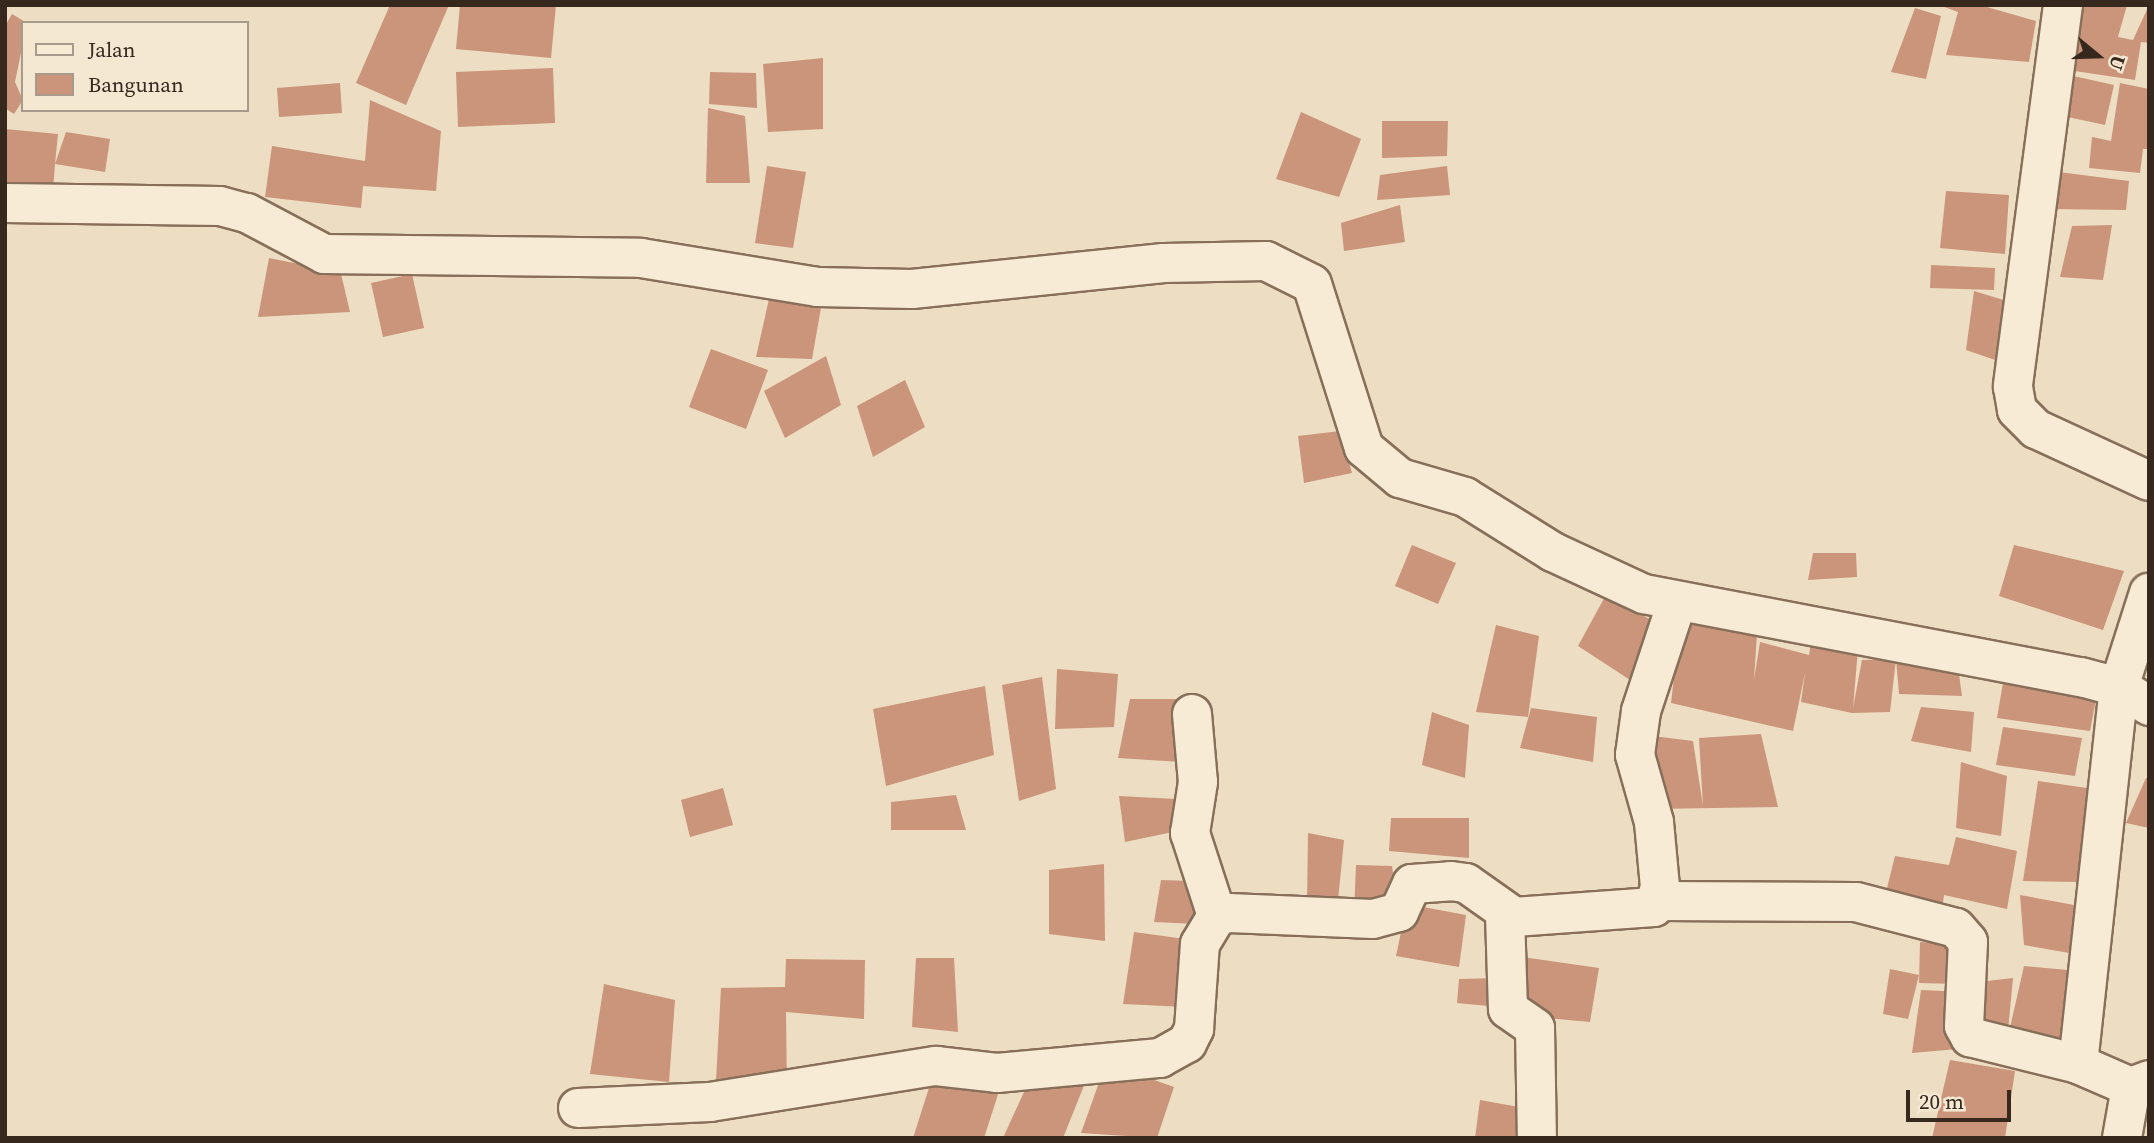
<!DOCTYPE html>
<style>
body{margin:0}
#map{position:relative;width:2154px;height:1143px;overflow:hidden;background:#edddc3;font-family:"Source Serif 4",serif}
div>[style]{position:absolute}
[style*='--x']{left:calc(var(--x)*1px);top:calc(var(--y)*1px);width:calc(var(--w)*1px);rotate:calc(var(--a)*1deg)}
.building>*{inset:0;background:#ca957a}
.roads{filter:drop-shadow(2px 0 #876f5a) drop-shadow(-2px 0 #876f5a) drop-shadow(0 2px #876f5a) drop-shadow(0 -2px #876f5a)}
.street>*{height:38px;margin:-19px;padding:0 19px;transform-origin:19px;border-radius:19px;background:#f8ebd6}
span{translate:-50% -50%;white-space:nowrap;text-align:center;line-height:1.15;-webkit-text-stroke:7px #f5e8d3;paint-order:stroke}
.frame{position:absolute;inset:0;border:7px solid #37281e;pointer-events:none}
.legend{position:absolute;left:21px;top:21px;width:228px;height:91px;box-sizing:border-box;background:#f5e8d3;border:2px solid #a99b8b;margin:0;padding:9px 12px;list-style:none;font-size:21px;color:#37281e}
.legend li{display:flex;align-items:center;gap:14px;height:35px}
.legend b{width:35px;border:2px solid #a99b8b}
.north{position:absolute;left:2063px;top:21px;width:70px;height:70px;-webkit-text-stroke:5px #f5e8d3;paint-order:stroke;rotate:109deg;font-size:19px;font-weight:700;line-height:28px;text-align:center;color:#37281e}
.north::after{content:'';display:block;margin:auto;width:24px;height:32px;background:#37281e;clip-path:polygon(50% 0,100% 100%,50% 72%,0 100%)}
.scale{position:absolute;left:1906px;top:1090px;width:105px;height:32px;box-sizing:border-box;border:4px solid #37281e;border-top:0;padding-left:9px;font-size:21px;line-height:24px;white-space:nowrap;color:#37281e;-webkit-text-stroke:5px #f5e8d3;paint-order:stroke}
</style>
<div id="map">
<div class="building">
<div style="clip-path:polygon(390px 5px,449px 5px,406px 105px,356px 83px)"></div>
<div style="clip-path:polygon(460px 5px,556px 5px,551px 58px,456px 49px)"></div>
<div style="clip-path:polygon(1939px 5px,1980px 5px,2036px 21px,2029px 62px,1946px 55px,1958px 12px)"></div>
<div style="clip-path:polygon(2066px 5px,2127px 5px,2118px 37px,2133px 40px,2149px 5px,2149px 43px,2141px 42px,2135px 80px,2068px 70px)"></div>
<div style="clip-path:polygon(1915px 8px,1941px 16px,1926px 79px,1891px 72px)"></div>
<div style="clip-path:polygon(12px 14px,27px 23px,15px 82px,23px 100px,14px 114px,5px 108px,5px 26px)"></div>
<div style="clip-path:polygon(823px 58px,823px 129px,768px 132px,763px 64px)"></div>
<div style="clip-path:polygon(553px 68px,555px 123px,458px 127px,456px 72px)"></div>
<div style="clip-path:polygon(710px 72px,756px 73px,757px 108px,709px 104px)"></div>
<div style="clip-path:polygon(2060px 73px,2114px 85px,2105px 125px,2049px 113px)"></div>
<div style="clip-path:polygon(340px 83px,342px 113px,279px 117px,277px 88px)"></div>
<div style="clip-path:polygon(2120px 83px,2149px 89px,2149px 149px,2143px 149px,2140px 173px,2089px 168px,2092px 137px,2111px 141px)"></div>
<div style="clip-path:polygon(370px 100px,441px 131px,436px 191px,363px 186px,361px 208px,265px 197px,272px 146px,365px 161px)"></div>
<div style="clip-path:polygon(708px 108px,745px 116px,750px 183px,706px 183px)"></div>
<div style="clip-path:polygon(1301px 112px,1361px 139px,1339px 197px,1276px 179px)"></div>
<div style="clip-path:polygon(1382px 121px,1448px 121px,1447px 156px,1382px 158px)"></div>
<div style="clip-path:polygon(5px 129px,58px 134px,55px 164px,66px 132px,110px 139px,105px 172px,55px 164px,53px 190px,5px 185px)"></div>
<div style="clip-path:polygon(767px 166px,806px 172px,793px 248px,755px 243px)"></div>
<div style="clip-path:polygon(1447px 166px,1450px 195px,1377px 200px,1380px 175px)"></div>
<div style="clip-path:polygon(2051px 171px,2129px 181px,2126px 210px,2049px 209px)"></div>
<div style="clip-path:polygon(1946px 191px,2009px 195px,2005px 254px,1940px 248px)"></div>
<div style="clip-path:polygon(1400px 205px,1405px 242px,1344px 251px,1341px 223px)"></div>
<div style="clip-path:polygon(2112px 225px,2103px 280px,2060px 277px,2072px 226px)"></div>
<div style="clip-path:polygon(269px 258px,304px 265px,338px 261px,350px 312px,258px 317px)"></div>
<div style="clip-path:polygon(1931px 265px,1995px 268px,1994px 290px,1930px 288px)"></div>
<div style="clip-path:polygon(412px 274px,424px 328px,383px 337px,371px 283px)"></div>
<div style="clip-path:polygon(771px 290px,823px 296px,812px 359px,756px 357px)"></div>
<div style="clip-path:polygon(1974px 291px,2007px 301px,2001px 362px,1966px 350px)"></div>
<div style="clip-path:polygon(711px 349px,768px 370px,746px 429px,689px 407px)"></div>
<div style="clip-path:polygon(826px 356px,841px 405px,785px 438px,764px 391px)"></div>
<div style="clip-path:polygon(905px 380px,925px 427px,873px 457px,857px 406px)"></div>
<div style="clip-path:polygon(1340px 431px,1352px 473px,1304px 483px,1298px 436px)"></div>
<div style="clip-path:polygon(1412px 545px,1456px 563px,1438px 604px,1395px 586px)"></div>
<div style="clip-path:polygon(2014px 545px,2124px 571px,2103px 630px,1999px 596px)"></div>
<div style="clip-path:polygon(1813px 553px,1856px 553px,1857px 577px,1808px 580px)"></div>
<div style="clip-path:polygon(1607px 593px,1667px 630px,1647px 691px,1578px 646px)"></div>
<div style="clip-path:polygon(1681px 617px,1757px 634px,1754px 680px,1760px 642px,1809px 655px,1811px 642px,1858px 649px,1853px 708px,1862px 660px,1896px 659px,1957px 660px,1962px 696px,1899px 694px,1896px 659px,1890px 712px,1852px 713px,1801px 702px,1805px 673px,1793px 731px,1671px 703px)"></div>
<div style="clip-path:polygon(1496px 625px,1539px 636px,1528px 717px,1476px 712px)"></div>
<div style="clip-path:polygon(1057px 669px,1118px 674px,1114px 727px,1055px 729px)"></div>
<div style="clip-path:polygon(2005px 671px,2097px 694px,2090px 731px,1997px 718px)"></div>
<div style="clip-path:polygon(1042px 677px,1056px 789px,1019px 801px,1002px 685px)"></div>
<div style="clip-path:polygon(985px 686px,994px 755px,886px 786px,873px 709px)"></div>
<div style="clip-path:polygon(1130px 699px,1184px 699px,1181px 762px,1118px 758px)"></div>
<div style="clip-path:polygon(1921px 707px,1974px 712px,1971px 752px,1911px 741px)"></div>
<div style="clip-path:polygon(1531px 708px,1597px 717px,1593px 762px,1520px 748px)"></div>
<div style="clip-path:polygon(1432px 712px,1469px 725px,1465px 778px,1422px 765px)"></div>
<div style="clip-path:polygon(2003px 727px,2082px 738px,2075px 776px,1996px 765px)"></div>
<div style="clip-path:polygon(1637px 734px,1693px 741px,1703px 806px,1699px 738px,1761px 734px,1778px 807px,1651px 809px)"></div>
<div style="clip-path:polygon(1961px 762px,2007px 776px,2001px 836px,1956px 828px)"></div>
<div style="clip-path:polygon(2146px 778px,2149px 779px,2149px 828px,2126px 823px)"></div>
<div style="clip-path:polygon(2038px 781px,2094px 789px,2080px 882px,2023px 881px)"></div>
<div style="clip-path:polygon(723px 788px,733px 825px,690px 837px,681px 800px)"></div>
<div style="clip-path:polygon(956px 795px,966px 830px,891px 830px,891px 802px)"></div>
<div style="clip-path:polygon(1119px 796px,1176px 799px,1173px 832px,1125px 842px)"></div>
<div style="clip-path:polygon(1391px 818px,1469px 818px,1469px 858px,1389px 851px)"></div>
<div style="clip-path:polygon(1308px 833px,1344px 840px,1338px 900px,1307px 904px)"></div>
<div style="clip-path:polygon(1956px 837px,2017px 851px,2007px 909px,1944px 895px,1941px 918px,1882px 908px,1895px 856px,1949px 865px)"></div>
<div style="clip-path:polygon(1104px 864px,1105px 941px,1049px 934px,1049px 870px)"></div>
<div style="clip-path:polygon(1356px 865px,1392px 866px,1399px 912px,1354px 913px)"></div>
<div style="clip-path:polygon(1161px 880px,1193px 881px,1196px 924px,1154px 922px)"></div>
<div style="clip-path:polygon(2020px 895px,2085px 907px,2081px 955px,2024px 945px)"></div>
<div style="clip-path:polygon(1407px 904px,1466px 915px,1459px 967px,1396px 956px)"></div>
<div style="clip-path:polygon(1134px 932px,1185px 939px,1186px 1007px,1123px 1004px)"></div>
<div style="clip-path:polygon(1920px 942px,1956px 945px,1956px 984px,1919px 983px)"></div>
<div style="clip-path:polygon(1516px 956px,1599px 968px,1590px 1022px,1514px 1015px)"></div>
<div style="clip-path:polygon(916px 958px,954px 958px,958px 1032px,912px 1027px)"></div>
<div style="clip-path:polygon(786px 959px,865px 960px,864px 1019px,786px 1012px,787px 1091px,716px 1081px,721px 988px,785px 987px)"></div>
<div style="clip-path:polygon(2024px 966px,2079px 971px,2073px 1052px,2007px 1041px,1979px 1033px,1987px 981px,2013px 978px,2007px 1041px)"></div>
<div style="clip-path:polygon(1890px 969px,1919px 975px,1908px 1019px,1883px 1014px)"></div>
<div style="clip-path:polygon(1500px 978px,1499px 1007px,1457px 1003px,1459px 979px)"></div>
<div style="clip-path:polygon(604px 984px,675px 1000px,669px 1082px,590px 1074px)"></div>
<div style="clip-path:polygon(1921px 990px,1966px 992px,1958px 1049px,1912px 1053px)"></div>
<div style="clip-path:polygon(1950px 1060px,2015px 1071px,2005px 1138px,1932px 1138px)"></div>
<div style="clip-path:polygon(1106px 1063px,1174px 1087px,1157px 1138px,1081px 1133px)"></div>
<div style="clip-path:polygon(936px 1066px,1002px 1082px,984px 1138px,913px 1138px)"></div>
<div style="clip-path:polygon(1034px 1070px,1085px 1083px,1063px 1138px,1003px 1138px)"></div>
<div style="clip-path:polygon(1480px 1100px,1519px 1107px,1516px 1138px,1475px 1138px)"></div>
</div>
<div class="roads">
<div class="street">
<div style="--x:2063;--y:5;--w:385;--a:97.5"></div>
<div style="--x:2013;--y:387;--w:23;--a:80"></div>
<div style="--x:2017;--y:410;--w:27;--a:45"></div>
<div style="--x:2036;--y:429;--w:124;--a:24.7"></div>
<div style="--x:5;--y:203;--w:215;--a:0.8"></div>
<div style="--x:220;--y:206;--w:28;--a:15"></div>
<div style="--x:247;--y:213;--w:87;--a:28"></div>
<div style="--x:324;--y:254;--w:317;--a:0.7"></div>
<div style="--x:641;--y:258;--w:179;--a:9.3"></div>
<div style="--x:818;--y:287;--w:94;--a:1.2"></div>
<div style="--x:912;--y:289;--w:253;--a:-5.9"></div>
<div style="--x:1164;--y:263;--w:102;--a:-1.1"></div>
<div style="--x:1266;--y:261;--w:51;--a:26.6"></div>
<div style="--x:1312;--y:284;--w:172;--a:72.4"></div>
<div style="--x:1364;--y:448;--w:47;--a:39.8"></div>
<div style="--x:1400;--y:478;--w:68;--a:16.3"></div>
<div style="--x:1465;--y:497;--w:104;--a:32"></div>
<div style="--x:1553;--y:552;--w:100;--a:24.8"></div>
<div style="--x:1644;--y:594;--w:445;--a:10.8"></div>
<div style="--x:2081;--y:677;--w:39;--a:15"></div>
<div style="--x:2119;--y:687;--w:36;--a:32"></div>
<div style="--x:1192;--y:714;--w:68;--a:85"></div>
<div style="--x:1198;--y:782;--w:52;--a:98.9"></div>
<div style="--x:1190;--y:833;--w:87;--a:72"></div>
<div style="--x:1659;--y:901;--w:197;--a:0.3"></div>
<div style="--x:1856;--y:902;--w:103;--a:14.6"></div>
<div style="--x:1956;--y:928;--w:18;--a:49"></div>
<div style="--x:1968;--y:942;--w:84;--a:92.7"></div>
<div style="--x:1964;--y:1026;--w:13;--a:61"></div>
<div style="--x:1970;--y:1037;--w:111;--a:14"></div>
<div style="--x:2078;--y:1064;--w:58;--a:23.5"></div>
<div style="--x:1505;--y:915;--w:94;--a:88.2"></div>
<div style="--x:1508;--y:1009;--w:33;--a:35"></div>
<div style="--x:1535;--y:1028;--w:110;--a:89"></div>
<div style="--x:2078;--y:1064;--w:379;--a:-83.8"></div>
<div style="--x:2119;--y:687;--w:99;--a:-72.3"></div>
<div style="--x:578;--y:1108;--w:132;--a:-2.6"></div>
<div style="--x:710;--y:1102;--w:229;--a:-9.1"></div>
<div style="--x:936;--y:1066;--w:61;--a:6.5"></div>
<div style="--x:997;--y:1073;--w:164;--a:-5.3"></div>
<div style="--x:1160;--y:1058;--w:31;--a:-29"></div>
<div style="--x:1187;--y:1043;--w:16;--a:-63"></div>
<div style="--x:1194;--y:1029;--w:85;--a:-86"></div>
<div style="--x:1200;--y:944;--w:33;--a:-59"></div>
<div style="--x:1217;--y:916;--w:12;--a:-14"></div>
<div style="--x:1229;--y:913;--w:144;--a:2.4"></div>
<div style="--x:1373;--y:919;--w:27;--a:-15"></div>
<div style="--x:1399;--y:912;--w:31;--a:-65"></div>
<div style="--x:1412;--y:884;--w:39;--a:-4"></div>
<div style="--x:1451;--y:881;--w:15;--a:8"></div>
<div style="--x:1466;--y:883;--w:59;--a:35.3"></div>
<div style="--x:1514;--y:917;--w:140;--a:-4.1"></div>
<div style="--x:1654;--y:907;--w:21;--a:-73"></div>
<div style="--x:1660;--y:887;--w:65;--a:-95.3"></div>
<div style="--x:1654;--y:822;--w:70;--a:-105.8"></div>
<div style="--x:1635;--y:755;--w:44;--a:-82.2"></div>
<div style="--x:1641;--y:711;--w:115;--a:-71.7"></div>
<div style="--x:2122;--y:1138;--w:52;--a:-80"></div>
<div style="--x:2131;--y:1087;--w:19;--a:-21"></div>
</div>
</div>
<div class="frame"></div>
<ul class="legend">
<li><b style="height:9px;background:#f8ebd6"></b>Jalan</li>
<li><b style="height:19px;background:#ca957a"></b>Bangunan</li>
</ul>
<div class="north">U</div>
<div class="scale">20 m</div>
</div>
